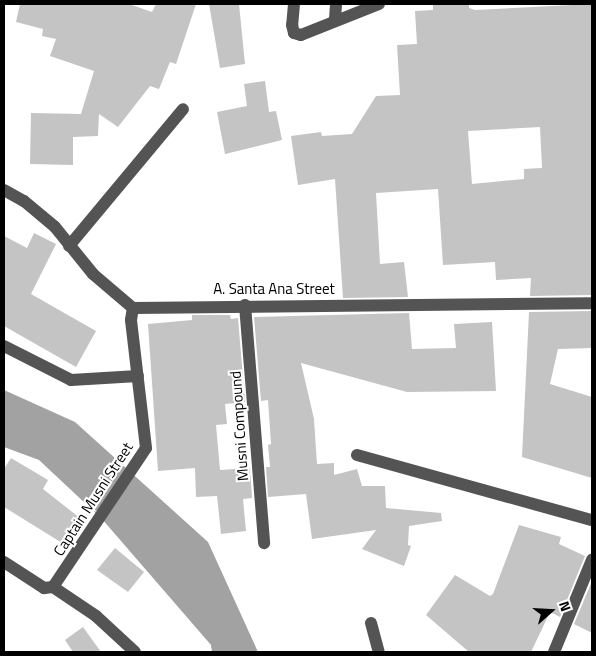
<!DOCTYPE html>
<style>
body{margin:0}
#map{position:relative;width:596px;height:656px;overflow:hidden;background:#fff;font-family:"Titillium Web",sans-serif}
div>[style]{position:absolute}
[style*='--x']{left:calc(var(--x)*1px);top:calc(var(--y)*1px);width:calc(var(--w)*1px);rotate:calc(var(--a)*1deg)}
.water>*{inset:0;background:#a2a2a2}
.building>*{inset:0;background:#c4c4c4}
.minor>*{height:12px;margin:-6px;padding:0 6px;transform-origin:6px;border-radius:6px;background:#545454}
span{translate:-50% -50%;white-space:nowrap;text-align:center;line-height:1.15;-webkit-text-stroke:4px #fff;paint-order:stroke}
.street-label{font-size:15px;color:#000}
.frame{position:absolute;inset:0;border:5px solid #000;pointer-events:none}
.north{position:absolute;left:526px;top:586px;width:50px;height:50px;-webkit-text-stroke:4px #fff;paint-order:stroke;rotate:71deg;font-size:14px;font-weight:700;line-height:20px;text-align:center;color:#000}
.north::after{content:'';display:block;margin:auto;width:18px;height:22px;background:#000;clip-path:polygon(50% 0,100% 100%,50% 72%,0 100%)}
</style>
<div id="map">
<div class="water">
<div style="clip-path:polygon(4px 390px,75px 422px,208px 542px,258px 652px,212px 652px,211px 645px,102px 519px,39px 460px,4px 447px)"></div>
</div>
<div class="building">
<div style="clip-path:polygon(20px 4px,129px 4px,152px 12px,156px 4px,196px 4px,176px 64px,170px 62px,159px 89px,150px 86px,118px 127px,99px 114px,98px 136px,73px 137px,73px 165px,30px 164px,31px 113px,81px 114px,94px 71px,50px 56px,56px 39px,42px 36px,43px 29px,16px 22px)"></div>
<div style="clip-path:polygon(209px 4px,239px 4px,245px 64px,220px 68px)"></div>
<div style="clip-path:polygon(evenodd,433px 4px,469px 4px,469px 8px,475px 10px,592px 4px,592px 295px,530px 296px,531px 278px,496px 280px,495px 262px,443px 265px,438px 189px,376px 193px,380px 264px,404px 262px,408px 297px,343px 298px,335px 179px,298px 185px,291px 136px,321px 132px,322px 136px,352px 134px,376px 96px,400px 95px,397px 45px,417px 44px,415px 11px,433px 10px,433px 4px,540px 127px,542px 168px,524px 169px,524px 179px,472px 184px,468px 131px,540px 127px)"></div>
<div style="clip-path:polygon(265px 81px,269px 112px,276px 111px,282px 140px,225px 154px,217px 112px,247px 106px,244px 84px)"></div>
<div style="clip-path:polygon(34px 233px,56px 244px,31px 294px,96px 331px,76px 367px,4px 326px,4px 236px,27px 248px)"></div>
<div style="clip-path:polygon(592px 311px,592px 348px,558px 349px,550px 384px,592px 397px,592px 478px,522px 457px,529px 312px)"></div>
<div style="clip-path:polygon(409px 313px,412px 349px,456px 348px,454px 324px,492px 322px,496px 391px,407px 392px,301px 363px,314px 419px,317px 464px,334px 463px,334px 475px,357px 469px,362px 486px,385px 486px,386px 508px,441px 513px,442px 521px,409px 526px,408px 545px,411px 546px,404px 566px,362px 549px,376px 530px,312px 539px,306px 494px,268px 497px,266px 467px,270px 467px,268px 445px,271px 444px,268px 400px,261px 401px,254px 317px)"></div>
<div style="clip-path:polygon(192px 315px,230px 315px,231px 319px,238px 318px,245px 402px,225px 404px,227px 424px,216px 425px,220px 470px,250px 468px,252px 498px,243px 499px,246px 531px,221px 534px,217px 496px,196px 497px,195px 468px,158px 471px,148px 324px,192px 320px)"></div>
<div style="clip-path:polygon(11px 458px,48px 480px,43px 489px,85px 522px,67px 546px,4px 507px,4px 469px)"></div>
<div style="clip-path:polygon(519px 525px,561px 537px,559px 544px,585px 556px,560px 617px,550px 612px,531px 652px,469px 652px,426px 615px,455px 575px,490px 596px,493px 594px)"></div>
<div style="clip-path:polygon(115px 548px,144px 572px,128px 592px,97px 570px)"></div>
<div style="clip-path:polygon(592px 581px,592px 633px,574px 624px)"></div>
<div style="clip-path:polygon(83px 627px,101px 652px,73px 652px,65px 640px)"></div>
</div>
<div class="minor">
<div style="--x:294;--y:4;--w:21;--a:95"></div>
<div style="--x:292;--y:25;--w:8;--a:76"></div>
<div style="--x:294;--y:33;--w:7;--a:16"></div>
<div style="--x:301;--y:35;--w:84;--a:-21.7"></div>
<div style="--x:335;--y:19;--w:15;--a:-86"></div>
<div style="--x:4;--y:190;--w:23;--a:29"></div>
<div style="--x:24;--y:201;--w:40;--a:40"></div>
<div style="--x:55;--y:227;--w:60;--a:51"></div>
<div style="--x:93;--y:274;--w:52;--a:40.4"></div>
<div style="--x:133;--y:308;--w:459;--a:-0.6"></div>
<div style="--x:69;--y:246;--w:178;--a:-50.2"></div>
<div style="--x:245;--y:305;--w:239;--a:85.4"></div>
<div style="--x:4;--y:346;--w:75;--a:26.9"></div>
<div style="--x:71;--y:380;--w:67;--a:-3.4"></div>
<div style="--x:357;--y:455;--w:244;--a:15.5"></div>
<div style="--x:4;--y:562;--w:48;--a:33"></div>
<div style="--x:44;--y:588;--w:9;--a:-6"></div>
<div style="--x:53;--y:587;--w:167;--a:-56.2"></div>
<div style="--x:146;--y:448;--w:129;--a:-96.7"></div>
<div style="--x:131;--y:320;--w:12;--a:-81"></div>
<div style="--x:53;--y:587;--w:52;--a:34"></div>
<div style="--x:96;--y:616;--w:53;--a:42.7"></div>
<div style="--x:371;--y:623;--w:30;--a:75"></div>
<div style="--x:554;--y:652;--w:100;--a:-67.6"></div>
</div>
<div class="street-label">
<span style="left:274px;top:289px">A. Santa Ana Street</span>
<span style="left:239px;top:426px;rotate:-94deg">Musni Compound</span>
<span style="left:93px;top:499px;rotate:-57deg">Captain Musni Street</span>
</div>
<div class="frame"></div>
<div class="north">N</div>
</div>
